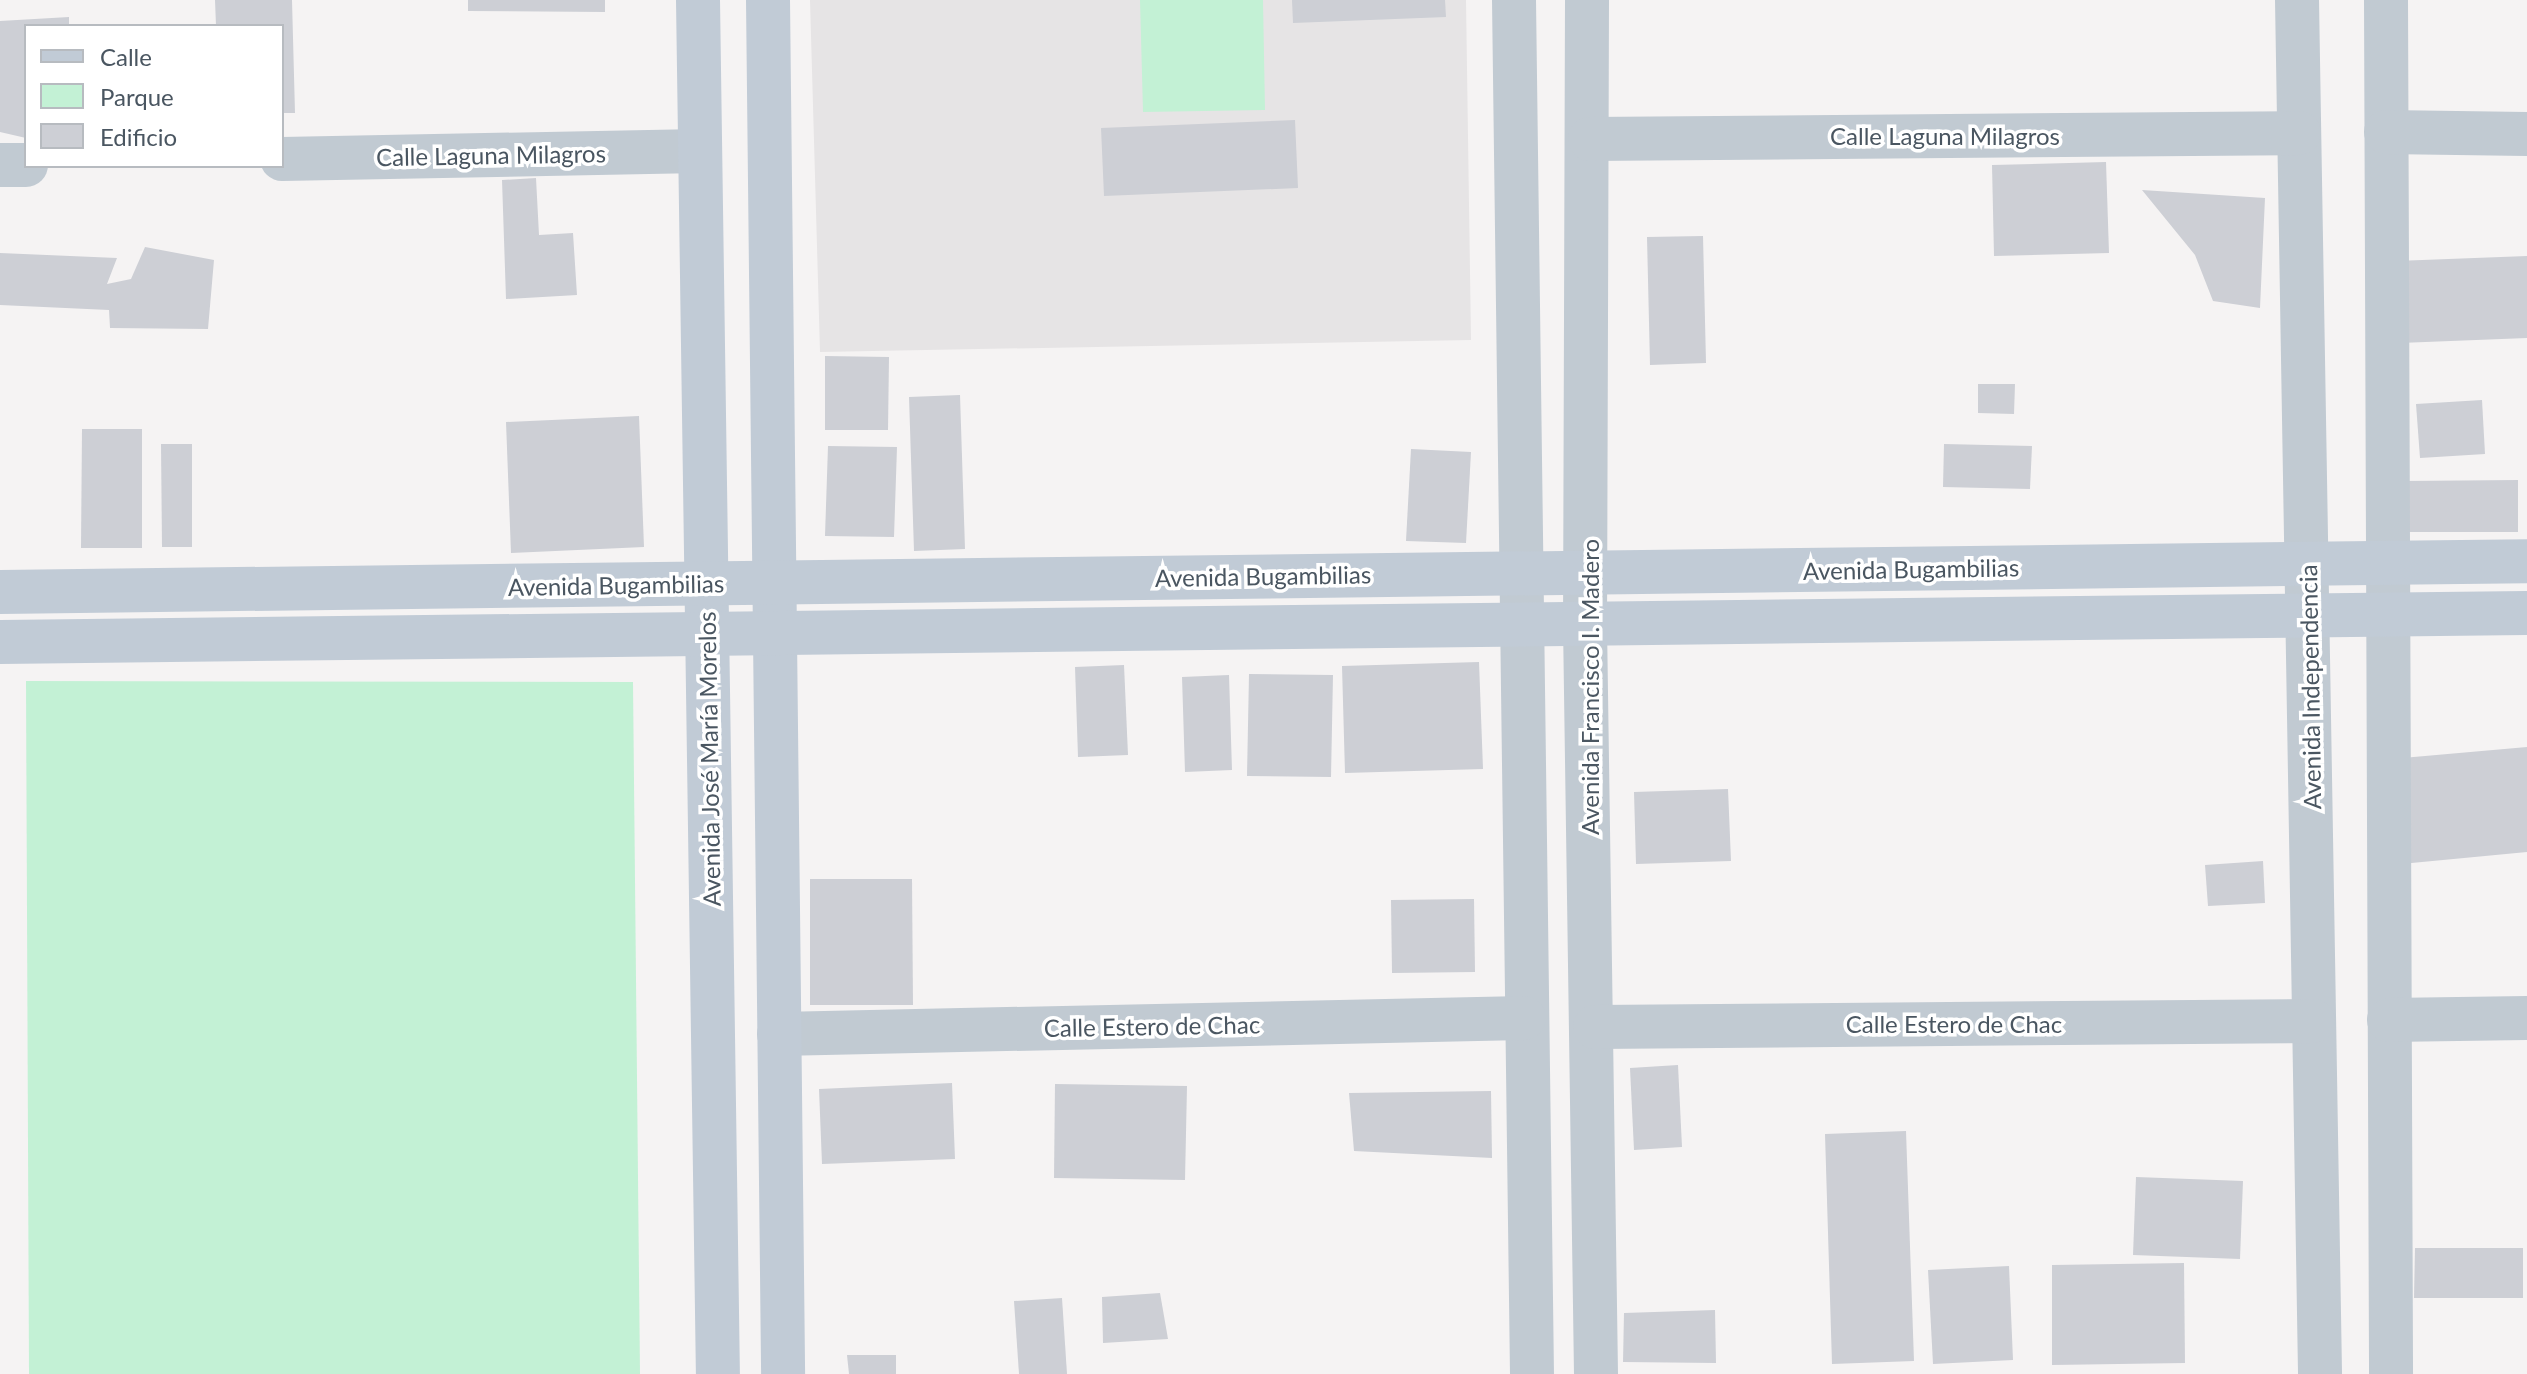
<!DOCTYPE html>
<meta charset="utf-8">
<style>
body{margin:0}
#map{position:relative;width:2527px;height:1374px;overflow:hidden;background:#f5f3f3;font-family:Lato,sans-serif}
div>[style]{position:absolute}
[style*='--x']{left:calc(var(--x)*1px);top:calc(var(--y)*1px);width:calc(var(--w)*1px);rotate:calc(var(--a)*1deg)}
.education>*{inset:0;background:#e6e4e5}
.green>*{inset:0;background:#c3f1d5}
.building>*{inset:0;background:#cdcfd5}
.street>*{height:44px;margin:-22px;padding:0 22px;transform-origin:22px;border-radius:22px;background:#c1cad2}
.secondary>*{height:44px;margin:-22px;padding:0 22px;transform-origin:22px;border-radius:22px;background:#c1cbd6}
span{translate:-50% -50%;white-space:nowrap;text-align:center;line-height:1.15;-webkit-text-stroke:7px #fff;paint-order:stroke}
.street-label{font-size:24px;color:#4a5661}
.legend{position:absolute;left:24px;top:24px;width:260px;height:144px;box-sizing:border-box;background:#fff;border:2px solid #b7bbc0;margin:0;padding:10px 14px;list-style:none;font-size:24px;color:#4a5661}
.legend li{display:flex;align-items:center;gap:16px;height:40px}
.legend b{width:40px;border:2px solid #b7bbc0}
</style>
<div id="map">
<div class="education">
<div style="clip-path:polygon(810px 0,1466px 0,1471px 340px,820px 352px)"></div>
</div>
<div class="green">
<div style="clip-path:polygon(1140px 0,1263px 0,1265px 110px,1143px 112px)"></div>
<div style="clip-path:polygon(26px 681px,633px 682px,640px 1374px,29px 1374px)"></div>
</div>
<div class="building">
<div style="clip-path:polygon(215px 0,292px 0,295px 113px,282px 113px,282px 26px,216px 26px)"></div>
<div style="clip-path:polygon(468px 0,605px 0,605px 12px,468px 11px)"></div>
<div style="clip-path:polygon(1292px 0,1445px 0,1446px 17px,1293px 23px)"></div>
<div style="clip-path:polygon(69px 17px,69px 26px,26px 26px,26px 138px,0 132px,0 21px)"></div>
<div style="clip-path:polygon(1295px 120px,1298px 188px,1104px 196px,1101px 128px)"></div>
<div style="clip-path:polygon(2106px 162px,2109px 253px,1994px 256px,1992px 165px)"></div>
<div style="clip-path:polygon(536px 178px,539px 235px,573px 233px,577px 295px,506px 299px,502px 180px)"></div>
<div style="clip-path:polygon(2142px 190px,2265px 198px,2260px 308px,2213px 301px,2195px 255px)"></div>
<div style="clip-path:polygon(1703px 236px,1706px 363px,1650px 365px,1647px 237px)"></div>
<div style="clip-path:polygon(145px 247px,214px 260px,208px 329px,110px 328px,109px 310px,0 305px,0 253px,117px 258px,107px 284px,131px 279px)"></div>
<div style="clip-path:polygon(2527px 256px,2527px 338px,2400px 343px,2396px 261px)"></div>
<div style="clip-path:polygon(825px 356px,889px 357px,888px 430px,825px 430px)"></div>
<div style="clip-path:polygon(1978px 384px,2015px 384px,2014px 414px,1978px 413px)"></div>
<div style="clip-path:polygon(960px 395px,965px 549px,914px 551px,909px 397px)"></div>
<div style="clip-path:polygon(2482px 400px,2485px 454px,2420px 458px,2416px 404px)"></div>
<div style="clip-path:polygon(639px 416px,644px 547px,511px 553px,506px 422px)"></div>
<div style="clip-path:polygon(82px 429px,142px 429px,142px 548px,81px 548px)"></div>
<div style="clip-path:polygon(161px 444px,192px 444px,192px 547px,162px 547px)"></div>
<div style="clip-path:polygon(1944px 444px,2032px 446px,2030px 489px,1943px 487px)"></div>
<div style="clip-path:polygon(828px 446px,897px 447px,894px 537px,825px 536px)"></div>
<div style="clip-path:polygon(1411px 449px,1471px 452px,1466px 543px,1406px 541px)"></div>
<div style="clip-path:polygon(2518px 480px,2518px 532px,2405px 532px,2405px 481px)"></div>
<div style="clip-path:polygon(1479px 662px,1483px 769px,1345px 773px,1342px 666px)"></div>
<div style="clip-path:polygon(1124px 665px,1128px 755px,1078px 757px,1075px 667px)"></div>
<div style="clip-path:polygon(1249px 674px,1333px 675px,1331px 777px,1247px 776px)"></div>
<div style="clip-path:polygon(1229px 675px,1232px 770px,1185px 772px,1182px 677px)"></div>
<div style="clip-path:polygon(2527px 747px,2527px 852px,2401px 864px,2391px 759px)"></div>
<div style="clip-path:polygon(1728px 789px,1731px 861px,1636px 864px,1634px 792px)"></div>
<div style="clip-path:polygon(2263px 861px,2265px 903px,2208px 906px,2205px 865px)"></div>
<div style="clip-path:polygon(810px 879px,912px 879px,913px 1005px,810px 1005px)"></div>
<div style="clip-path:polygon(1474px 899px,1475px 972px,1392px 973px,1391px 900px)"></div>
<div style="clip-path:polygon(1678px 1065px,1682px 1147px,1634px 1150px,1630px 1068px)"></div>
<div style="clip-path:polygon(952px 1083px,955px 1159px,822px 1164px,819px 1089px)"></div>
<div style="clip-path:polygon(1055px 1084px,1187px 1086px,1185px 1180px,1054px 1178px)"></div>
<div style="clip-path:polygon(1491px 1091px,1492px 1158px,1354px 1151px,1349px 1093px)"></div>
<div style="clip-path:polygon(1906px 1131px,1914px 1361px,1832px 1364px,1825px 1134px)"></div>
<div style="clip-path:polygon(2136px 1177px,2243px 1181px,2240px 1259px,2133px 1255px)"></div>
<div style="clip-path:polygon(2415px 1248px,2523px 1248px,2523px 1298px,2414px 1298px)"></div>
<div style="clip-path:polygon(2184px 1263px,2185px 1363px,2052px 1365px,2052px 1265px)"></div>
<div style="clip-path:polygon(2009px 1266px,2013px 1360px,1933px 1364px,1928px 1270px)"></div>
<div style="clip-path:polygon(1160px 1293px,1168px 1339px,1103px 1343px,1102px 1297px)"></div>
<div style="clip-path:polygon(1062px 1298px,1067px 1374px,1019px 1374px,1014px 1301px)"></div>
<div style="clip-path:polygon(1715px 1310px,1716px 1363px,1623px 1362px,1624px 1313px)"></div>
<div style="clip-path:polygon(847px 1355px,896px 1355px,896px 1374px,849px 1374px)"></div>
</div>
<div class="street">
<div style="--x:1514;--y:0;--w:1374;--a:89.25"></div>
<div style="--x:1587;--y:0;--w:624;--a:90.18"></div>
<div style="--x:1585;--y:624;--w:750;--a:89.16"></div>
<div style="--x:2297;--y:0;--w:1374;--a:89.04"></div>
<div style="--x:2386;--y:0;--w:1374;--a:89.79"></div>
<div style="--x:2386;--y:132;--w:141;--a:0.8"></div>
<div style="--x:1590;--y:139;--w:709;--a:-0.48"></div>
<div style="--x:282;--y:159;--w:418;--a:-1.1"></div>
<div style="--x:0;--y:165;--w:26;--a:0"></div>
<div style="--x:2389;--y:1020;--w:138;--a:-0.8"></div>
<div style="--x:1595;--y:1027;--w:718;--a:-0.48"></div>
<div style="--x:779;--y:1034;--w:745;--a:-1.23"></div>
</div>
<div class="secondary">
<div style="--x:698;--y:0;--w:1374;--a:89.17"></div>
<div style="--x:768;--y:0;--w:1374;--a:89.37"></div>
<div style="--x:0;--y:592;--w:2527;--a:-0.7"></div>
<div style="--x:0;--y:642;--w:2527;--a:-0.66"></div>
</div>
<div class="street-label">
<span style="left:1945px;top:136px">Calle Laguna Milagros</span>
<span style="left:491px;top:155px;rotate:-1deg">Calle Laguna Milagros</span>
<span style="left:1911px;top:569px;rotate:-1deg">Avenida Bugambilias</span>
<span style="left:1263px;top:576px;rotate:-1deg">Avenida Bugambilias</span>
<span style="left:616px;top:585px;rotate:-1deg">Avenida Bugambilias</span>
<span style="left:1590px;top:687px;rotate:-90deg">Avenida Francisco I. Madero</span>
<span style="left:2310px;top:687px;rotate:-91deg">Avenida Independencia</span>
<span style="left:709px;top:759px;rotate:-91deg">Avenida José María Morelos</span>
<span style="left:1954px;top:1024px">Calle Estero de Chac</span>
<span style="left:1152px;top:1026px;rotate:-1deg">Calle Estero de Chac</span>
</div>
<ul class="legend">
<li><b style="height:10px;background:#c1cbd6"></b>Calle</li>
<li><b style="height:22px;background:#c3f1d5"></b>Parque</li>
<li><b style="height:22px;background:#cdcfd5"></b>Edificio</li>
</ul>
</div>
